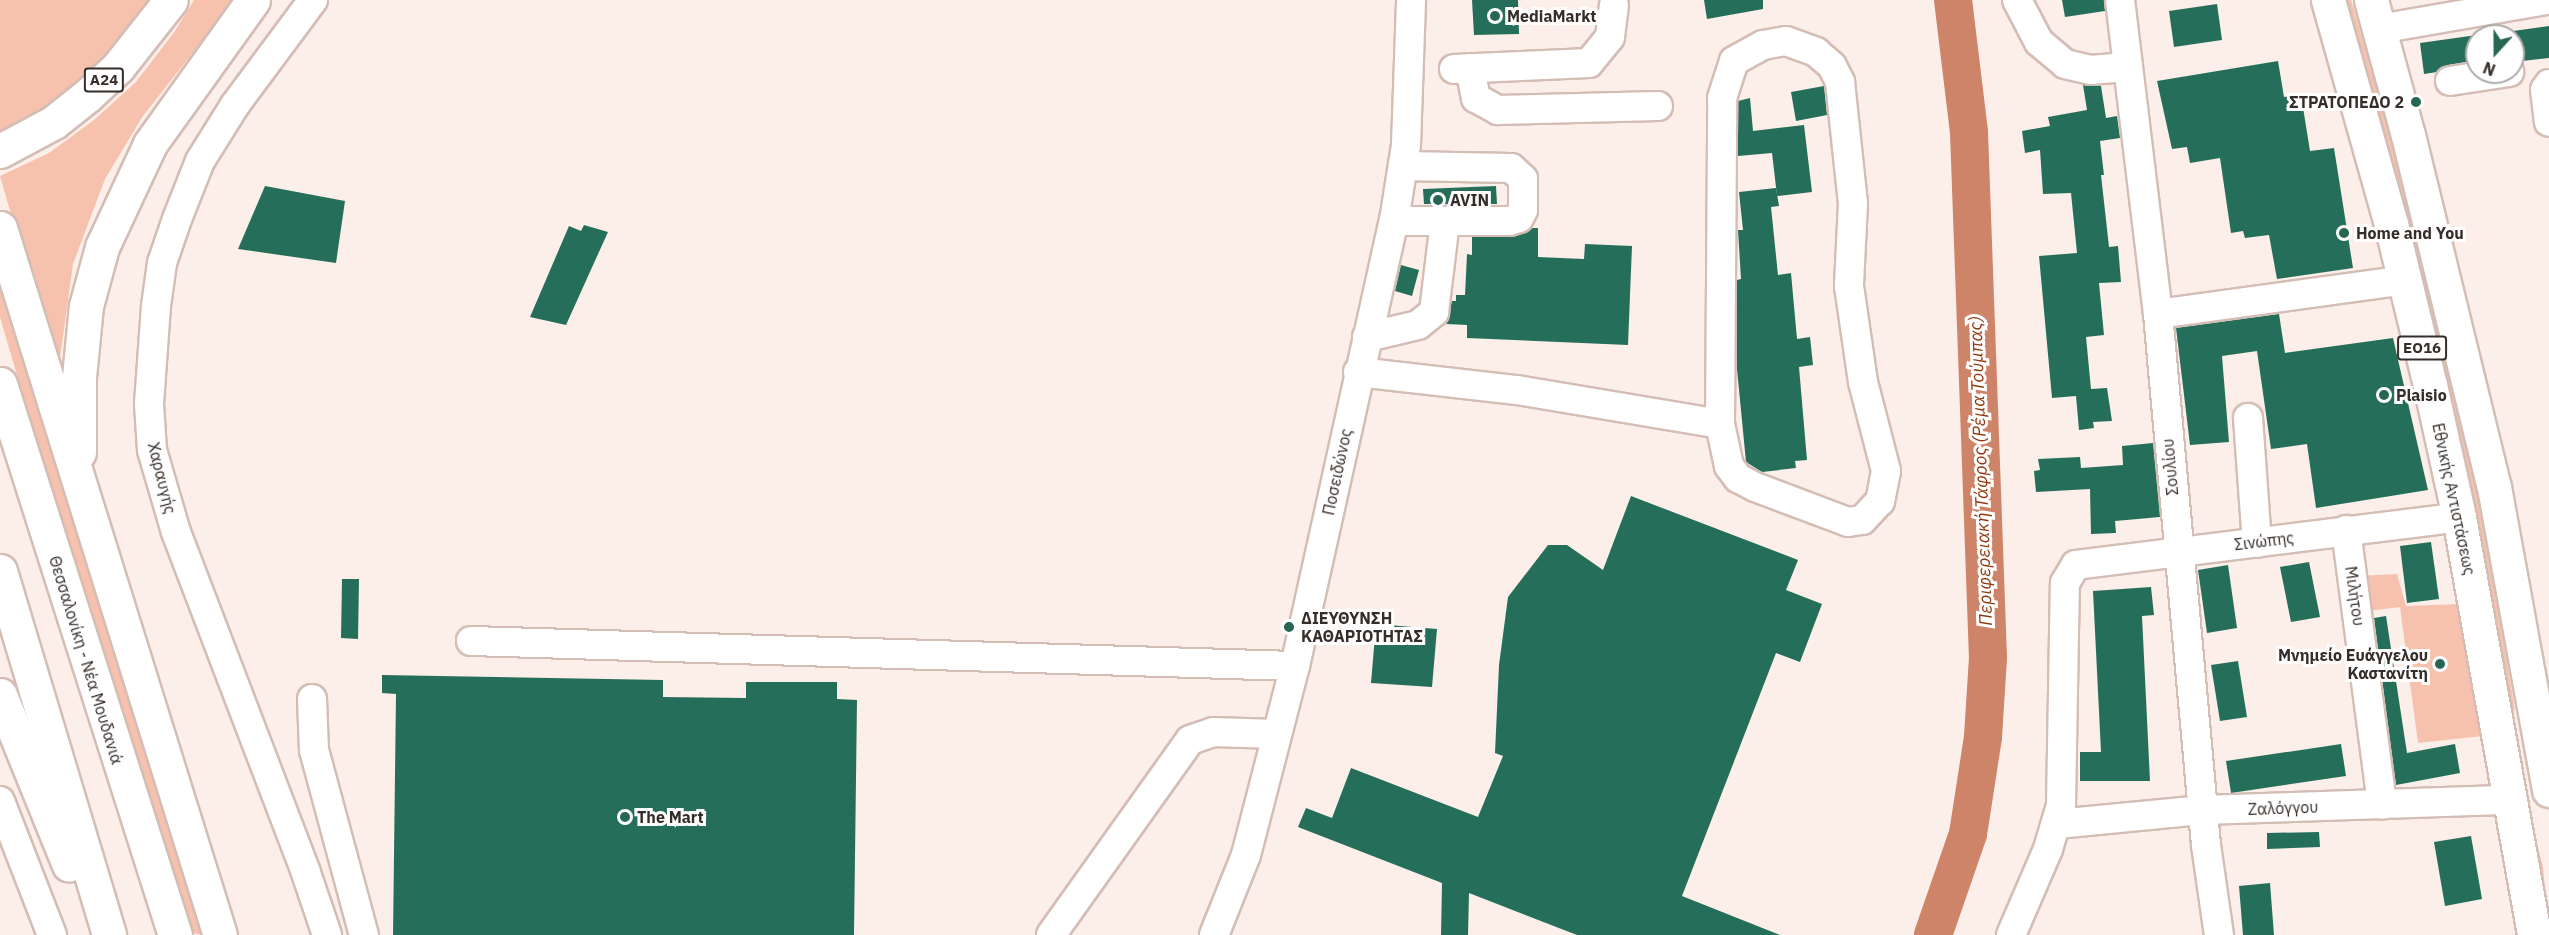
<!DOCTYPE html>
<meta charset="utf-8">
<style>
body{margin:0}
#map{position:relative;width:2549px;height:935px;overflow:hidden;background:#fceee8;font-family:"IBM Plex Sans",sans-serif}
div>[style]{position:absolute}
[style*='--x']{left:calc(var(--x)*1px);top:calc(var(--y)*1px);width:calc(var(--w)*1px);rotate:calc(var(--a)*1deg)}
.green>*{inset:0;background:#f6c1ad}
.river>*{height:38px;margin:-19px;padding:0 19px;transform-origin:19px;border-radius:19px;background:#ce8468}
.building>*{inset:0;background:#256f5a}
.roads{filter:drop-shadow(2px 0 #d4bdb5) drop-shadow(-2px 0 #d4bdb5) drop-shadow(0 2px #d4bdb5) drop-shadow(0 -2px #d4bdb5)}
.minor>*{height:28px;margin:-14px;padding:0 14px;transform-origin:14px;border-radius:14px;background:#fff}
.major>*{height:33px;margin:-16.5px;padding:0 16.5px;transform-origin:16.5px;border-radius:16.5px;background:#fff}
.highway>*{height:33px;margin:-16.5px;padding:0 16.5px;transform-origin:16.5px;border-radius:16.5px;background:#fff}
.dots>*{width:16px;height:16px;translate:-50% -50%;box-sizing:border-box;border:3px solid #fefefe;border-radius:50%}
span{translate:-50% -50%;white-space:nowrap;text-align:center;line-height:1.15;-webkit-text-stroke:6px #fefefe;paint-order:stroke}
.shield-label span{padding:2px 4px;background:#fefefe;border:2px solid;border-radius:4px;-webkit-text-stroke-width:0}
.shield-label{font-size:15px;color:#352d29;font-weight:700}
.poi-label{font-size:16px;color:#352d29;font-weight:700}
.left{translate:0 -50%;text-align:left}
.right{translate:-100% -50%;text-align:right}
.street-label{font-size:16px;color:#352d29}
.water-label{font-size:18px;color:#8f360b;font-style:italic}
.north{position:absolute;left:2465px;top:24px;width:60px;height:60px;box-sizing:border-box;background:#fefefe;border:2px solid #aeaaa9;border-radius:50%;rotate:201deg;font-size:16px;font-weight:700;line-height:24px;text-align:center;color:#352d29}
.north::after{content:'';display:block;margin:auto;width:21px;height:27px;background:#266653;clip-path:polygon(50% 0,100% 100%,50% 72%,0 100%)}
</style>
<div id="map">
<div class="green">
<div style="clip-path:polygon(0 0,150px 0,100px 64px,41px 113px,0 131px)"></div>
<div style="clip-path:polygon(194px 0,234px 0,143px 116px,105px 179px,73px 264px,59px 365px,55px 367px,0 176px,49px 153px,94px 120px,136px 82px,175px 31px)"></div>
<div style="clip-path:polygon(2345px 0,2351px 0,2396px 153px,2476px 475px,2515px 710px,2510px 711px,2466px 463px,2403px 203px)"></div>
<div style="clip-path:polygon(0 270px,203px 931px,202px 935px,193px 933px,31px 423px,0 317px)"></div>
<div style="clip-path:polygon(2397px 574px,2406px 606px,2462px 604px,2483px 736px,2418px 743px,2400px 607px,2345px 614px,2336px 577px)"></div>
<div style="clip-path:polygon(2533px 842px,2537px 844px,2543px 867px,2549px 935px)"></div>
</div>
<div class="river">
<div style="--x:1933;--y:935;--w:107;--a:-70.9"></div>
<div style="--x:1968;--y:834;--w:98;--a:-81.2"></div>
<div style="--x:1983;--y:737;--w:79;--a:-86.4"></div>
<div style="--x:1988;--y:658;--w:526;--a:-92.07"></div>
<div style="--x:1969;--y:132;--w:133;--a:-96.9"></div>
</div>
<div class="building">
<div style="clip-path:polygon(1472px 0,1518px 0,1519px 34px,1474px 35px)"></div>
<div style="clip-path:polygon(1704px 0,1763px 0,1763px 9px,1707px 19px)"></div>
<div style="clip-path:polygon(2062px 0,2104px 0,2105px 11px,2065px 17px)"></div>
<div style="clip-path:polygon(2217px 4px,2222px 40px,2174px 47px,2169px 11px)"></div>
<div style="clip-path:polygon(2549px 26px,2549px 58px,2522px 61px,2513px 56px,2513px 31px)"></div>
<div style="clip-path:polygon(2477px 35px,2477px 60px,2448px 65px,2437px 72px,2424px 74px,2420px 43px)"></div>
<div style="clip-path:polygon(2278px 61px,2284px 97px,2301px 95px,2310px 151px,2334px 148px,2353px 268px,2277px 279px,2269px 235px,2245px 238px,2243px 231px,2231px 233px,2220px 158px,2190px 163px,2187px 147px,2172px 149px,2157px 81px)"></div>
<div style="clip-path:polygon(2083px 85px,2101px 86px,2106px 118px,2117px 116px,2120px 138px,2100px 141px,2104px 175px,2101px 175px,2109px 247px,2118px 246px,2121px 282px,2099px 283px,2104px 335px,2086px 337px,2091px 389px,2107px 388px,2112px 421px,2093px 422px,2094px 428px,2079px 430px,2076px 396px,2052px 398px,2039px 256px,2077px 253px,2071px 193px,2043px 194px,2040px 150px,2025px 153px,2022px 131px,2050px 126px,2048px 117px,2087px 110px)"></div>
<div style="clip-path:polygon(1824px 86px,1827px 115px,1796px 121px,1791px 92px)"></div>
<div style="clip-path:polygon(1750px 98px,1753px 131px,1804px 125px,1812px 192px,1777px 196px,1772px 153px,1738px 156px,1738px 101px)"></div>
<div style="clip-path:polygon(265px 186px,345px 201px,336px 263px,238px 249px)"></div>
<div style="clip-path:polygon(1496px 186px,1497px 204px,1424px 204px,1423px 189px)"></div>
<div style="clip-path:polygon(1776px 188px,1779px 206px,1771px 207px,1778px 275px,1791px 273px,1797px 339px,1810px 337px,1813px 365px,1799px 367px,1807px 460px,1795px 461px,1796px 468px,1762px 472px,1746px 462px,1737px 369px,1737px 280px,1741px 279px,1738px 230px,1743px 230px,1739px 192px)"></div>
<div style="clip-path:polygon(584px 225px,608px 232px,566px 325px,530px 317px,569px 226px,581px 231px)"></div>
<div style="clip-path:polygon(1532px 228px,1538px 228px,1538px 257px,1584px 259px,1585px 244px,1632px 246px,1628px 345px,1467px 338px,1467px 325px,1446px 324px,1452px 301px,1456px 301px,1456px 295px,1465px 295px,1467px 254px,1472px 255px,1472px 237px,1513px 237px)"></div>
<div style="clip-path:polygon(1401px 265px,1419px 270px,1412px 296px,1395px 291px)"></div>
<div style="clip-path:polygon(2279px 314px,2285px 353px,2393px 338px,2428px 490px,2316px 508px,2307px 444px,2271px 449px,2257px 351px,2222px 356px,2229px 442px,2190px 445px,2176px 328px)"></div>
<div style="clip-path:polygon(2153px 443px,2160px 517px,2115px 521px,2116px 533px,2091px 534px,2090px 489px,2036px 492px,2034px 471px,2040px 470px,2038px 459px,2080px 457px,2081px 468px,2123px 465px,2122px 446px)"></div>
<div style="clip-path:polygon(1631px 496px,1798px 560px,1786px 590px,1822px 604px,1800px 662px,1776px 653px,1682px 896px,1780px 935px,1577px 935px,1469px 893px,1468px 935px,1441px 935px,1442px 883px,1298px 827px,1306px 808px,1332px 818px,1351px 768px,1478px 817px,1503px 756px,1495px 753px,1499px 665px,1508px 597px,1548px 545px,1567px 545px,1603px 570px)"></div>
<div style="clip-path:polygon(2431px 542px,2439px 599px,2407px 603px,2400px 546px)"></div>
<div style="clip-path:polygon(2309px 562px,2320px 617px,2291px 622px,2280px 567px)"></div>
<div style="clip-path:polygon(2228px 565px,2237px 628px,2207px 633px,2198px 570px)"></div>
<div style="clip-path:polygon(342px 579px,359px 579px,358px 639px,341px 638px)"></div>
<div style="clip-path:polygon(2151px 587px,2154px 615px,2142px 616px,2150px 781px,2080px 781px,2080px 752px,2101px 752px,2093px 591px)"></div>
<div style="clip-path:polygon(2386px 616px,2407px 753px,2455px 744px,2460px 773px,2396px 785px,2374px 618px)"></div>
<div style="clip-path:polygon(1376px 624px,1437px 629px,1432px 687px,1371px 683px)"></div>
<div style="clip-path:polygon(2238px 661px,2247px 717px,2220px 721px,2211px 665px)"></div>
<div style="clip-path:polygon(382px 675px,663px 680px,663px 697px,746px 698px,746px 682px,837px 682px,837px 699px,857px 700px,854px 935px,393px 935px,396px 694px,382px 693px)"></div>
<div style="clip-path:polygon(2341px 744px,2346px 776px,2231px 793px,2226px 761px)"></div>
<div style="clip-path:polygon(2319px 832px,2320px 847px,2267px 849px,2267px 833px)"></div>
<div style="clip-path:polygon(2471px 836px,2482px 899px,2445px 906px,2434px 842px)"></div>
<div style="clip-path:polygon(2270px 883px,2274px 935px,2243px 935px,2239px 886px)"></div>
</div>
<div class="roads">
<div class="minor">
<div style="--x:313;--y:0;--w:131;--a:126.6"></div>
<div style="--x:235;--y:105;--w:66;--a:122"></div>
<div style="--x:200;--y:161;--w:62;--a:111.6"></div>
<div style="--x:177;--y:219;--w:46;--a:108.8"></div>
<div style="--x:162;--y:263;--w:43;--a:97.9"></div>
<div style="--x:156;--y:306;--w:98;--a:94.1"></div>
<div style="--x:149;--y:404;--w:46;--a:86.3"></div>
<div style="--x:152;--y:450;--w:85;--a:73.7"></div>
<div style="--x:176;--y:532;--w:362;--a:69.1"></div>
<div style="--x:305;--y:870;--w:69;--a:71.3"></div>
<div style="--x:2017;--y:0;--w:47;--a:62.4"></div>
<div style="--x:2039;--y:42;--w:34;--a:40"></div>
<div style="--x:2065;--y:64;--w:27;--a:13"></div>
<div style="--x:2091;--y:70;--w:37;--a:-5"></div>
<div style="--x:2120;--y:0;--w:316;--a:83.1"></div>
<div style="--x:2158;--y:314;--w:533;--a:84.83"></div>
<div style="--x:2206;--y:845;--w:91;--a:81.8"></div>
<div style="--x:2379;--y:29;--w:170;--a:-9.8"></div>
<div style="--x:1470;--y:68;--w:31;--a:79"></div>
<div style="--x:1476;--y:98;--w:25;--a:29"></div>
<div style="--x:1498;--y:110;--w:160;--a:-1.4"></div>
<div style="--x:1454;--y:69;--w:135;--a:-2.5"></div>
<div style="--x:1589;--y:63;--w:33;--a:-51"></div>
<div style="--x:1610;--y:37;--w:32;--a:-83"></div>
<div style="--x:2450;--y:81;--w:60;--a:-8.7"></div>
<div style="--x:2549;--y:84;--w:7;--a:124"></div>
<div style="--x:2545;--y:90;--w:32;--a:83"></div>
<div style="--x:1394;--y:221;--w:115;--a:0"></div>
<div style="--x:1509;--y:221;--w:10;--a:-17"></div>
<div style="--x:1519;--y:218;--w:9;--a:-63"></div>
<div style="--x:1523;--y:210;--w:31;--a:-90"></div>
<div style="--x:1523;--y:179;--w:16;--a:-137"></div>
<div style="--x:1511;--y:168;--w:108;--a:-178.9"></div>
<div style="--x:2158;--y:314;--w:250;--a:-7.8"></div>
<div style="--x:1367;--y:337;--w:52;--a:-13.2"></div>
<div style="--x:1418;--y:325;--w:21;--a:-39"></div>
<div style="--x:1434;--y:312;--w:92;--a:-83.1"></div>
<div style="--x:1358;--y:372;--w:160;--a:6.5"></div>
<div style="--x:1517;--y:390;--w:206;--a:9.5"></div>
<div style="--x:1720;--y:424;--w:326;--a:-89.6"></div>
<div style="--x:1722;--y:98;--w:39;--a:-72"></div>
<div style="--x:1734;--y:61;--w:33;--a:-29"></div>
<div style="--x:1763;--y:45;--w:23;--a:-10"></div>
<div style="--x:1786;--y:41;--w:32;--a:20"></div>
<div style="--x:1816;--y:52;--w:21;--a:41"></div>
<div style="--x:1832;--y:66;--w:18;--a:63"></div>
<div style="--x:1840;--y:82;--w:122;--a:83.9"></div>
<div style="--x:1853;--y:203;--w:83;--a:92.8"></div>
<div style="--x:1849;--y:286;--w:97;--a:81.7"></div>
<div style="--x:1863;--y:382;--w:92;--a:75.5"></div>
<div style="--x:1886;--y:471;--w:31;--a:101"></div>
<div style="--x:1880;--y:501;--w:26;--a:133"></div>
<div style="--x:1862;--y:520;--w:14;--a:172"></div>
<div style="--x:1848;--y:522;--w:99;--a:-159.4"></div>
<div style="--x:1755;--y:487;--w:19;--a:-152"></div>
<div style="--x:1738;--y:478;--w:15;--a:-127"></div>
<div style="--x:1729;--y:466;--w:43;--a:-102.1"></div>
<div style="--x:2248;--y:418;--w:125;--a:85.9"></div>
<div style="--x:2346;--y:530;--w:277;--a:82.5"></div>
<div style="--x:471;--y:641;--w:824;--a:1.74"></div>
<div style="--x:312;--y:699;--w:51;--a:87.8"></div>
<div style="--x:314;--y:750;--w:192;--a:74.9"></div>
<div style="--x:0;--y:801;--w:144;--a:68.8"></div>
<div style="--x:2057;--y:824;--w:147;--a:-5.5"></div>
<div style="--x:2203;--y:810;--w:307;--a:-1.9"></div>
<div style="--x:1051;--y:935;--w:239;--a:-54.5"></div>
<div style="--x:1190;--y:740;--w:24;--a:-19"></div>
<div style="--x:1213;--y:732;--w:64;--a:1.8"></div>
<div style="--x:1214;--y:935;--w:86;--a:-68.2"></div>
<div style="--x:1246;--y:855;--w:195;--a:-75.5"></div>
<div style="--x:1295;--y:666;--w:456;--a:-77.5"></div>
<div style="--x:1394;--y:221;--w:77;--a:-81"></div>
<div style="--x:1406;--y:145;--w:145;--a:-88"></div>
<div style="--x:2011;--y:935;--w:94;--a:-66.7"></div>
<div style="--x:2048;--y:849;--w:46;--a:-73.5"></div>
<div style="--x:2061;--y:805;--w:222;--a:-89"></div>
<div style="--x:2065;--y:583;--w:21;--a:-59"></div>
<div style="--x:2076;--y:565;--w:386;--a:-7.1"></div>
</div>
<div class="major">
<div style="--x:2328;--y:0;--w:233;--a:74.3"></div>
<div style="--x:2391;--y:224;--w:166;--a:76.4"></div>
<div style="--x:2430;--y:385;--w:135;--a:77.6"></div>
<div style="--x:2459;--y:517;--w:425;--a:79.8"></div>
<div style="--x:2371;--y:0;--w:140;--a:74.7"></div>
<div style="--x:2408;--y:135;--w:362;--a:76.3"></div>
<div style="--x:2494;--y:487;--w:308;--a:79.7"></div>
</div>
<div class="highway">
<div style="--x:0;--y:151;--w:61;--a:-28.2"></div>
<div style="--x:54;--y:122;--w:43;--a:-38.5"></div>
<div style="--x:88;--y:95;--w:41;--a:-43"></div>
<div style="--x:118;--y:67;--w:85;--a:-51.7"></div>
<div style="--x:0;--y:228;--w:740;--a:72.72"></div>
<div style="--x:0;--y:384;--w:578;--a:72.38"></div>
<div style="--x:79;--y:452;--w:75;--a:-90"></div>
<div style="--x:79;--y:377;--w:71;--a:-84.4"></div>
<div style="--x:86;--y:306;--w:61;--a:-74.8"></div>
<div style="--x:102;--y:247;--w:114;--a:-65"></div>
<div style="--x:150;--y:144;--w:177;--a:-54.4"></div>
<div style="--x:0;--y:571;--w:380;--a:73.3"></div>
<div style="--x:0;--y:695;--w:183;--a:67.9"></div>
</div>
</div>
<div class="dots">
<div style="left:1495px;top:16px;background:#266653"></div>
<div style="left:2416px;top:102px;background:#266653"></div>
<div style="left:1438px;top:200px;background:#266653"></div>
<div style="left:2344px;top:233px;background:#266653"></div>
<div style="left:2384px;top:395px;background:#266653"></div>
<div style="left:1289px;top:627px;background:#266653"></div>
<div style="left:2440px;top:664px;background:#266653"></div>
<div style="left:625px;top:817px;background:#266653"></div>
</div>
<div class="shield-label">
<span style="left:104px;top:80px">Α24</span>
<span style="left:2422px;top:348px">ΕΟ16</span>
</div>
<div class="poi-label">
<span class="left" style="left:1507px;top:16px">MediaMarkt</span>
<span class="right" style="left:2404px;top:102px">ΣΤΡΑΤΟΠΕΔΟ 2</span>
<span class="left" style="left:1450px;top:200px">AVIN</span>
<span class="left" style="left:2356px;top:233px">Home and You</span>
<span class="left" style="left:2396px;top:395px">Plaisio</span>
<span class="left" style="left:1301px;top:627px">ΔΙΕΥΘΥΝΣΗ<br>ΚΑΘΑΡΙΟΤΗΤΑΣ</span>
<span class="right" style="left:2428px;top:664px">Μνημείο Ευάγγελου<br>Καστανίτη</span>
<span class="left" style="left:637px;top:817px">The Mart</span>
</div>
<div class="street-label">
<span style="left:2170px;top:467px;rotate:-95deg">Σουλίου</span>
<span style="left:1337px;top:472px;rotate:-78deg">Ποσειδώνος</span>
<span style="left:162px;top:478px;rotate:76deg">Χαραυγής</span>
<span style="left:2454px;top:499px;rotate:78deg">Εθνικής Αντιστάσεως</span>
<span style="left:2264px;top:541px;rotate:-7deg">Σινώπης</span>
<span style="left:2355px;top:596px;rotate:82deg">Μιλήτου</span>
<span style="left:86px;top:660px;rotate:73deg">Θεσσαλονίκη - Νέα Μουδανιά</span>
<span style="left:2283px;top:808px;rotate:-2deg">Ζαλόγγου</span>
</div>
<div class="water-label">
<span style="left:1981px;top:471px;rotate:-92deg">Περιφερειακή Τάφρος (Ρέμα Τούμπας)</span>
</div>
<div class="north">N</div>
</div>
